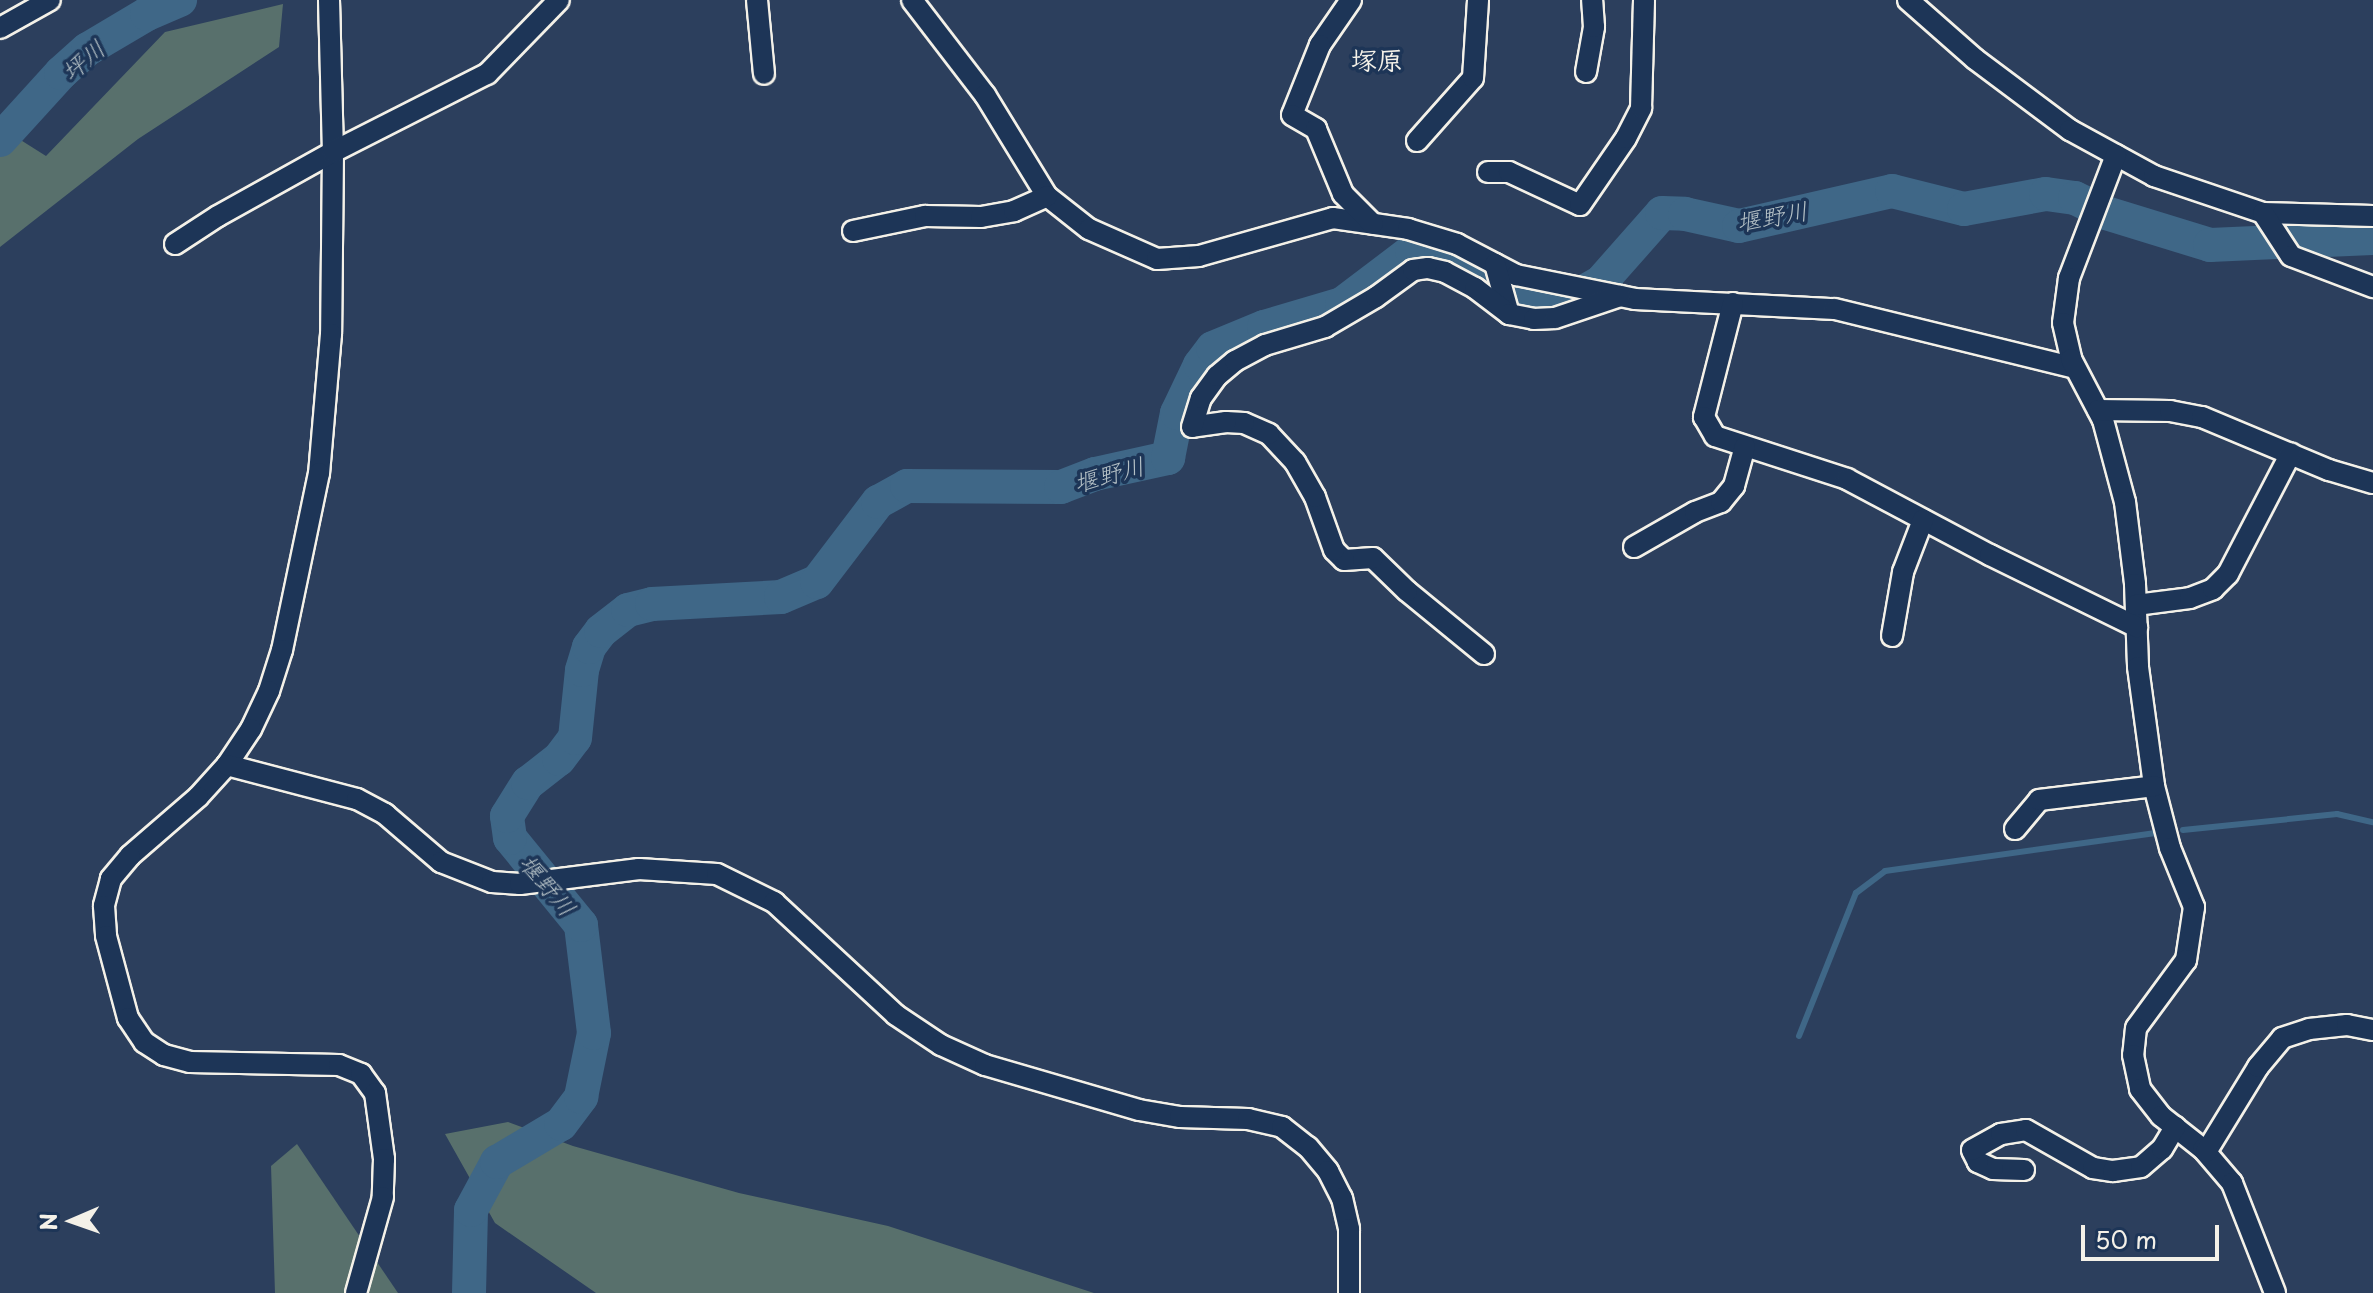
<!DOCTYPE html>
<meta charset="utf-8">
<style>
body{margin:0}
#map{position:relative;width:2373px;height:1293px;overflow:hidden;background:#2c3f5d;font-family:"Playpen Sans","Klee One",sans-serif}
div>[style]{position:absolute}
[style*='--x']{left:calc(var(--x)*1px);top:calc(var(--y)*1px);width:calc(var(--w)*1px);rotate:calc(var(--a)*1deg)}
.green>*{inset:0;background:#58706c}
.stream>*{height:6px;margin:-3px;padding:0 3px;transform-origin:3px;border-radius:3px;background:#3f6787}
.river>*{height:34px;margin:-17px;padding:0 17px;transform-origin:17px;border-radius:17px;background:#3f6787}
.roads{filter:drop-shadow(2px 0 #f4f1e8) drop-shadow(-2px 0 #f4f1e8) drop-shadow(0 2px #f4f1e8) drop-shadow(0 -2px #f4f1e8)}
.minor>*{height:20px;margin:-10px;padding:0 10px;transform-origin:10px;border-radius:10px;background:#1d3557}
span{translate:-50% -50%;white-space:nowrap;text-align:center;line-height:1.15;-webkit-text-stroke:7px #1d3557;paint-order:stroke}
.water-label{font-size:24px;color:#b5c1c6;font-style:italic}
.quarter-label{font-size:26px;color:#f4f1e8;font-weight:700}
.north{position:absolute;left:32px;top:1181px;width:80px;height:80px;-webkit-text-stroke:6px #1d3557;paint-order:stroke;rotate:268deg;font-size:22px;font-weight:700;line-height:32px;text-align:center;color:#f4f1e8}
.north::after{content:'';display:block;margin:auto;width:28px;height:36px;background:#f4f1e8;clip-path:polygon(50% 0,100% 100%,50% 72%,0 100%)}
.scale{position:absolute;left:2081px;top:1225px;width:138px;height:36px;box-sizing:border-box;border:4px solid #f4f1e8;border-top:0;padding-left:10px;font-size:24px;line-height:28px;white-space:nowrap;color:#f4f1e8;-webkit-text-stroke:6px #1d3557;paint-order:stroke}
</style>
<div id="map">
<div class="green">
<div style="clip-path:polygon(283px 4px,279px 47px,138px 139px,0 247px,0 127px,46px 156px,165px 32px)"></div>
<div style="clip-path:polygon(508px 1122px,573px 1146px,739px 1193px,888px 1226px,1094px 1293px,596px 1293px,495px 1223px,445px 1134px)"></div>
<div style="clip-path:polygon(297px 1144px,398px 1293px,275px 1293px,271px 1166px)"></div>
</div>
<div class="stream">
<div style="--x:2183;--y:830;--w:155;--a:-5.9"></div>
<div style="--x:2337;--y:814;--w:37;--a:13"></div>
<div style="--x:1799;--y:1036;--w:154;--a:-68.3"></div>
<div style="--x:1856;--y:893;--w:36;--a:-37"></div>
<div style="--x:1885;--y:871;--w:275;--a:-8"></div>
</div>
<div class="river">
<div style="--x:0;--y:140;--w:91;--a:-47.7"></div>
<div style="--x:61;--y:73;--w:36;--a:-42"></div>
<div style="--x:88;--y:49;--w:69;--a:-30.7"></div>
<div style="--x:147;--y:14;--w:36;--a:-23"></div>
<div style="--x:469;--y:1293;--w:83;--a:-88.6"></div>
<div style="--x:471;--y:1210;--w:55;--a:-61.6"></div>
<div style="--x:497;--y:1162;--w:74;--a:-30.7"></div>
<div style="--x:561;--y:1124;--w:34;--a:-53"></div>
<div style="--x:581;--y:1097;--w:65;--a:-78.5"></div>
<div style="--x:594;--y:1033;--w:109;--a:-96.9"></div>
<div style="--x:581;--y:925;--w:112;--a:-129.2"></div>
<div style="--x:510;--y:838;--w:22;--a:-98"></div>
<div style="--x:507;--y:816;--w:39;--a:-58"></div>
<div style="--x:528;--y:783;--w:39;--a:-38"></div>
<div style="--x:559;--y:759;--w:26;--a:-53"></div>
<div style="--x:575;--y:738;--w:68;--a:-84.1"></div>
<div style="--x:582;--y:670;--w:24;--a:-73"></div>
<div style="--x:589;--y:647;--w:20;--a:-53"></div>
<div style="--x:601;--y:631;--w:34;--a:-38"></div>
<div style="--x:628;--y:610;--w:25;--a:-14"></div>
<div style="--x:652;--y:604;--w:129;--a:-3.1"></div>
<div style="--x:781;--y:597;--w:39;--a:-23"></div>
<div style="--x:817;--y:582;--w:101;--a:-52.7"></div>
<div style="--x:878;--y:502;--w:33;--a:-29"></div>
<div style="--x:907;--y:486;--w:154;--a:0.4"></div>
<div style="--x:1061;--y:487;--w:36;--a:-21"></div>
<div style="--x:1095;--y:474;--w:75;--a:-12.4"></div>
<div style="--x:1168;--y:458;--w:46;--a:-78.7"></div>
<div style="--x:1177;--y:413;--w:53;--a:-64.4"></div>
<div style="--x:1200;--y:365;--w:21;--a:-53"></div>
<div style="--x:1213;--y:348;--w:55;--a:-22.4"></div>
<div style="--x:1264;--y:327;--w:81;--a:-16.4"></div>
<div style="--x:1342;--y:304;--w:88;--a:-37.1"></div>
<div style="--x:1412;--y:251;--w:29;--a:8"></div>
<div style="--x:1441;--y:255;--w:95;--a:29.5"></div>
<div style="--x:1524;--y:302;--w:42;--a:0"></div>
<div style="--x:1566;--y:302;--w:40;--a:-29.7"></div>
<div style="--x:1601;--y:282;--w:92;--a:-48.5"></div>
<div style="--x:1662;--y:213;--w:23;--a:2"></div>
<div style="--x:1685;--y:214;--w:55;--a:12.5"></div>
<div style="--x:1739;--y:226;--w:157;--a:-12.9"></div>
<div style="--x:1892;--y:191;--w:74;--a:14"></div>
<div style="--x:1964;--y:209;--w:83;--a:-10.4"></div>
<div style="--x:2046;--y:194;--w:29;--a:8"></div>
<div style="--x:2075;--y:198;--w:34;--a:26"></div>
<div style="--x:2106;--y:213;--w:109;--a:17.1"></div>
<div style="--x:2210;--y:245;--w:163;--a:-2.5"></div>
</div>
<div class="roads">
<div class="minor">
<div style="--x:329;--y:0;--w:152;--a:88.5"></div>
<div style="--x:333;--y:152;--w:182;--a:90.6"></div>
<div style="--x:331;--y:334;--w:140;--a:94.9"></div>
<div style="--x:319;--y:473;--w:181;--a:101.8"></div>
<div style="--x:282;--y:650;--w:43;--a:107.6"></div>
<div style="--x:269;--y:691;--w:42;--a:115.3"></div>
<div style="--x:251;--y:729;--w:43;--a:123.7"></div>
<div style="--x:227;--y:765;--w:43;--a:132.2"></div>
<div style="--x:198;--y:797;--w:90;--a:139.1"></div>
<div style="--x:130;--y:856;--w:30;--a:130"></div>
<div style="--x:111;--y:879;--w:28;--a:105"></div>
<div style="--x:104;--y:906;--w:30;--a:86"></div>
<div style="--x:106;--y:936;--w:85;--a:75"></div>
<div style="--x:128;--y:1018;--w:29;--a:56"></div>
<div style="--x:144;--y:1042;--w:24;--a:33"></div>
<div style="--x:164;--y:1055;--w:27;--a:15"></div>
<div style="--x:190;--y:1062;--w:149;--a:1.2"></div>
<div style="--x:339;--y:1065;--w:24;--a:22"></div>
<div style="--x:361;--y:1074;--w:24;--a:54"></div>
<div style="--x:375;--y:1093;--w:67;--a:82.2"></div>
<div style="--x:384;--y:1159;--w:38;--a:92"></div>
<div style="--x:383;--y:1197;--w:100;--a:105.7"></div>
<div style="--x:757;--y:0;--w:74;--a:84.6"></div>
<div style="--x:912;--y:0;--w:120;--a:52.5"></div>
<div style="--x:985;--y:95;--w:119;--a:58.5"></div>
<div style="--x:1047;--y:196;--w:53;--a:38.2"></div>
<div style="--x:1089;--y:229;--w:74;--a:23.8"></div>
<div style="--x:1157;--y:259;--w:42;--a:-4.1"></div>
<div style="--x:1199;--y:256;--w:139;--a:-15.8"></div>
<div style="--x:1333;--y:218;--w:76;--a:8.3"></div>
<div style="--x:1408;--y:229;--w:51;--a:17"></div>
<div style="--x:1457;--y:244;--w:67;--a:27.7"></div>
<div style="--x:1516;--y:275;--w:121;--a:11.4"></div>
<div style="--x:1635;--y:299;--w:200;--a:2.9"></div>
<div style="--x:1835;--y:309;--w:247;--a:13.8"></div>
<div style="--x:1351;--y:0;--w:55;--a:124.6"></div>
<div style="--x:1320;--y:45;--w:75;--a:111.8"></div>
<div style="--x:1292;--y:115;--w:28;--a:30"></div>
<div style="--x:1316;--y:129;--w:70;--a:67.4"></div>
<div style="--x:1343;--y:194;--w:42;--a:45"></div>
<div style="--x:1908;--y:0;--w:89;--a:41.4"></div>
<div style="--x:1975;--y:59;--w:119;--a:36.8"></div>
<div style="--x:2070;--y:130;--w:96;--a:28.7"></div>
<div style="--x:2154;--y:176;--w:115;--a:18.7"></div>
<div style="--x:2263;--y:213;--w:110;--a:1.6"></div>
<div style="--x:0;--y:28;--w:57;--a:-29.2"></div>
<div style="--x:1586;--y:72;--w:46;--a:-79.9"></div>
<div style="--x:1594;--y:27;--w:27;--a:-94"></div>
<div style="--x:1417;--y:141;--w:84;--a:-48.4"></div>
<div style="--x:1473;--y:78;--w:78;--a:-86.3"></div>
<div style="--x:2116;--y:155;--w:132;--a:110.9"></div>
<div style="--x:2069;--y:278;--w:45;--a:97.6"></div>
<div style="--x:2063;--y:323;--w:37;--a:77"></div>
<div style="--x:2071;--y:359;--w:69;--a:62.3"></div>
<div style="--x:2103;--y:420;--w:85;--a:75"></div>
<div style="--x:2125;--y:502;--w:83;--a:83"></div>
<div style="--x:2135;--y:584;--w:83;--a:87.9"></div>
<div style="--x:2138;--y:667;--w:120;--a:82.3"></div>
<div style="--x:2154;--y:786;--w:64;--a:75.5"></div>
<div style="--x:2170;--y:848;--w:64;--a:67.9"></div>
<div style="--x:2194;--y:907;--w:54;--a:98.6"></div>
<div style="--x:2186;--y:960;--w:84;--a:126.3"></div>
<div style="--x:2136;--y:1028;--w:27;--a:96"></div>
<div style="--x:2133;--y:1055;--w:35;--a:78"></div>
<div style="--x:2140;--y:1089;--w:34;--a:52"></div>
<div style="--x:2161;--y:1116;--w:53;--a:38.2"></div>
<div style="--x:2203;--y:1149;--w:45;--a:49.5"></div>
<div style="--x:2232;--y:1183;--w:118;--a:68.6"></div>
<div style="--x:1488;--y:172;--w:21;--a:0"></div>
<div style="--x:1509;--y:172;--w:78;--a:24.9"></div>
<div style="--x:1580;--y:205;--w:81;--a:-55.5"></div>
<div style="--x:1626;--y:138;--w:34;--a:-63"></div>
<div style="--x:1641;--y:108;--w:108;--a:-88.4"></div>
<div style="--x:2263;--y:213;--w:51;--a:56.9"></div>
<div style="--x:2291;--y:256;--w:88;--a:20.7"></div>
<div style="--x:853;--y:231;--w:74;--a:-11.8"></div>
<div style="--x:925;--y:216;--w:56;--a:1"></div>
<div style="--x:981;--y:217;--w:34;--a:-10"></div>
<div style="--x:1014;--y:211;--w:36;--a:-24"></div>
<div style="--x:175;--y:244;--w:51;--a:-33.1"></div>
<div style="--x:218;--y:216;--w:132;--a:-29.1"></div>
<div style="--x:333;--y:152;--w:173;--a:-26.9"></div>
<div style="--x:487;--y:74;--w:103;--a:-45.8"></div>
<div style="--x:1495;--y:264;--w:52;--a:74.4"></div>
<div style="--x:1733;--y:303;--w:118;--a:104.3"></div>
<div style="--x:1704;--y:417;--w:22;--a:60"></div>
<div style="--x:1715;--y:436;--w:139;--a:18"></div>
<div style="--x:1847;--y:479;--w:162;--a:28"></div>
<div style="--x:1990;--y:555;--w:164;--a:26.1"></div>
<div style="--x:2098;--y:410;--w:72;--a:0.8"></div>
<div style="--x:2170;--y:411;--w:33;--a:11"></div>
<div style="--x:2202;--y:417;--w:138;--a:22.7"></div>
<div style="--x:2329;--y:470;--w:46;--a:16.5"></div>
<div style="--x:1634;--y:547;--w:70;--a:-29.8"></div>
<div style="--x:1695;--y:512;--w:28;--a:-21"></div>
<div style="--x:1721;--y:502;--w:21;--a:-51"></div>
<div style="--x:1734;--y:486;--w:41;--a:-74.6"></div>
<div style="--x:2136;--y:605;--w:54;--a:-7.4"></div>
<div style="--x:2190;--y:598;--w:25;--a:-21"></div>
<div style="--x:2213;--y:589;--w:21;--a:-45"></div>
<div style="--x:2228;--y:574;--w:136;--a:-62.5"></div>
<div style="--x:1892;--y:636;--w:65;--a:-80.2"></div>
<div style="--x:1903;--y:572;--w:56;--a:-69"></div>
<div style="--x:1484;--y:654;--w:99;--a:-140.7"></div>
<div style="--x:1407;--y:591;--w:47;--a:-135.9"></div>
<div style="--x:1373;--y:558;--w:29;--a:176"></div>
<div style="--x:1344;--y:560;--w:14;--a:-135"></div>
<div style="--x:1334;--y:550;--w:56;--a:-109.7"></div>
<div style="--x:1315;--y:497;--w:40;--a:-119.7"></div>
<div style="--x:1295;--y:462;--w:38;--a:-133"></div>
<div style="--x:1269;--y:434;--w:27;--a:-156"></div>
<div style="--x:1244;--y:423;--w:18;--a:-177"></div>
<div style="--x:1226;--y:422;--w:34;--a:172"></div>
<div style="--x:1192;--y:427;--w:30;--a:-73"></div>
<div style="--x:1201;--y:398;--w:27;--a:-54"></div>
<div style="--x:1217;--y:376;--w:23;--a:-40"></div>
<div style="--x:1235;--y:361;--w:34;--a:-28"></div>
<div style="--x:1265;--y:345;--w:63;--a:-16.7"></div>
<div style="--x:1325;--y:327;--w:59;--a:-30.5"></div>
<div style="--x:1376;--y:297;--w:46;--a:-36.1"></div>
<div style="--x:1413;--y:270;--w:15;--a:-8"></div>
<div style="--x:1428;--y:268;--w:17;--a:13"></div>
<div style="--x:1445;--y:272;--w:34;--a:28"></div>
<div style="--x:1475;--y:288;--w:43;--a:37.4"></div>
<div style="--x:1509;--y:314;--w:25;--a:11"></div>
<div style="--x:1534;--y:319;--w:21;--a:-3"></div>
<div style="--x:1555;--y:318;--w:69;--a:-18.7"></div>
<div style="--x:227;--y:765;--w:134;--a:14.7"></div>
<div style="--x:357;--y:799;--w:32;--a:28"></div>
<div style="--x:385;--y:814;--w:74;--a:40.6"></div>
<div style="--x:441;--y:862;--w:55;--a:21.4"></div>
<div style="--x:492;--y:882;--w:28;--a:4"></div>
<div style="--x:520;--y:884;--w:120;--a:-7.2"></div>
<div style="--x:639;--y:869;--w:78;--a:3.7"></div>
<div style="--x:717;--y:874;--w:64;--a:26.2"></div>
<div style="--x:774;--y:902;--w:166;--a:42.8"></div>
<div style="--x:896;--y:1015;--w:54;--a:33.7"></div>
<div style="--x:941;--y:1045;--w:48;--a:24.4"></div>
<div style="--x:985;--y:1065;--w:160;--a:16.3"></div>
<div style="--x:1139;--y:1110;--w:42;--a:9.7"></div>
<div style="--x:1180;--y:1117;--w:68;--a:1.7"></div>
<div style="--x:1248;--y:1119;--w:35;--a:13"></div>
<div style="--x:1282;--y:1127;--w:33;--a:38"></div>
<div style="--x:1308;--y:1147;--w:31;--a:50"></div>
<div style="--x:1328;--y:1171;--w:30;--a:63"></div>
<div style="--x:1342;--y:1198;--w:32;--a:77"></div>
<div style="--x:1349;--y:1229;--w:64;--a:90"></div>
<div style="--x:2015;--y:829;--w:38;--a:-50"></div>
<div style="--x:2039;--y:800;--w:116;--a:-6.9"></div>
<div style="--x:2206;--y:1152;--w:100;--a:-58.5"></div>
<div style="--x:2258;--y:1067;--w:38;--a:-50"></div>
<div style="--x:2282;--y:1038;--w:28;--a:-18"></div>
<div style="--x:2309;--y:1029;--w:38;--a:-6"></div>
<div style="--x:2347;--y:1025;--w:26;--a:11"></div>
<div style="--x:2024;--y:1170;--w:31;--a:-178"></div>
<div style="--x:1993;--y:1169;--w:17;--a:-155"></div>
<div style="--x:1978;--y:1162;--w:13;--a:-117"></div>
<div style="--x:1972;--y:1150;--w:33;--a:-29"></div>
<div style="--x:2001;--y:1134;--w:25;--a:-9"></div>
<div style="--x:2026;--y:1130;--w:77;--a:29.6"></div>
<div style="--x:2093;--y:1168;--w:20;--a:9"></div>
<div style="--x:2113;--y:1171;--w:28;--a:-8"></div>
<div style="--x:2141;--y:1167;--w:28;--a:-41"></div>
<div style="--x:2162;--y:1149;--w:26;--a:-59"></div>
</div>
</div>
<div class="water-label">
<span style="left:83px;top:60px;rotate:-40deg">坪川</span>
<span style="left:1772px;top:216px;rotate:-10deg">堰野川</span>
<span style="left:1109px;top:474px;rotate:-15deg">堰野川</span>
<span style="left:548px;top:885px;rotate:50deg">堰野川</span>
</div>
<div class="quarter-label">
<span style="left:1377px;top:60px">塚原</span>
</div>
<div class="north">N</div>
<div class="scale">50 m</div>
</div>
